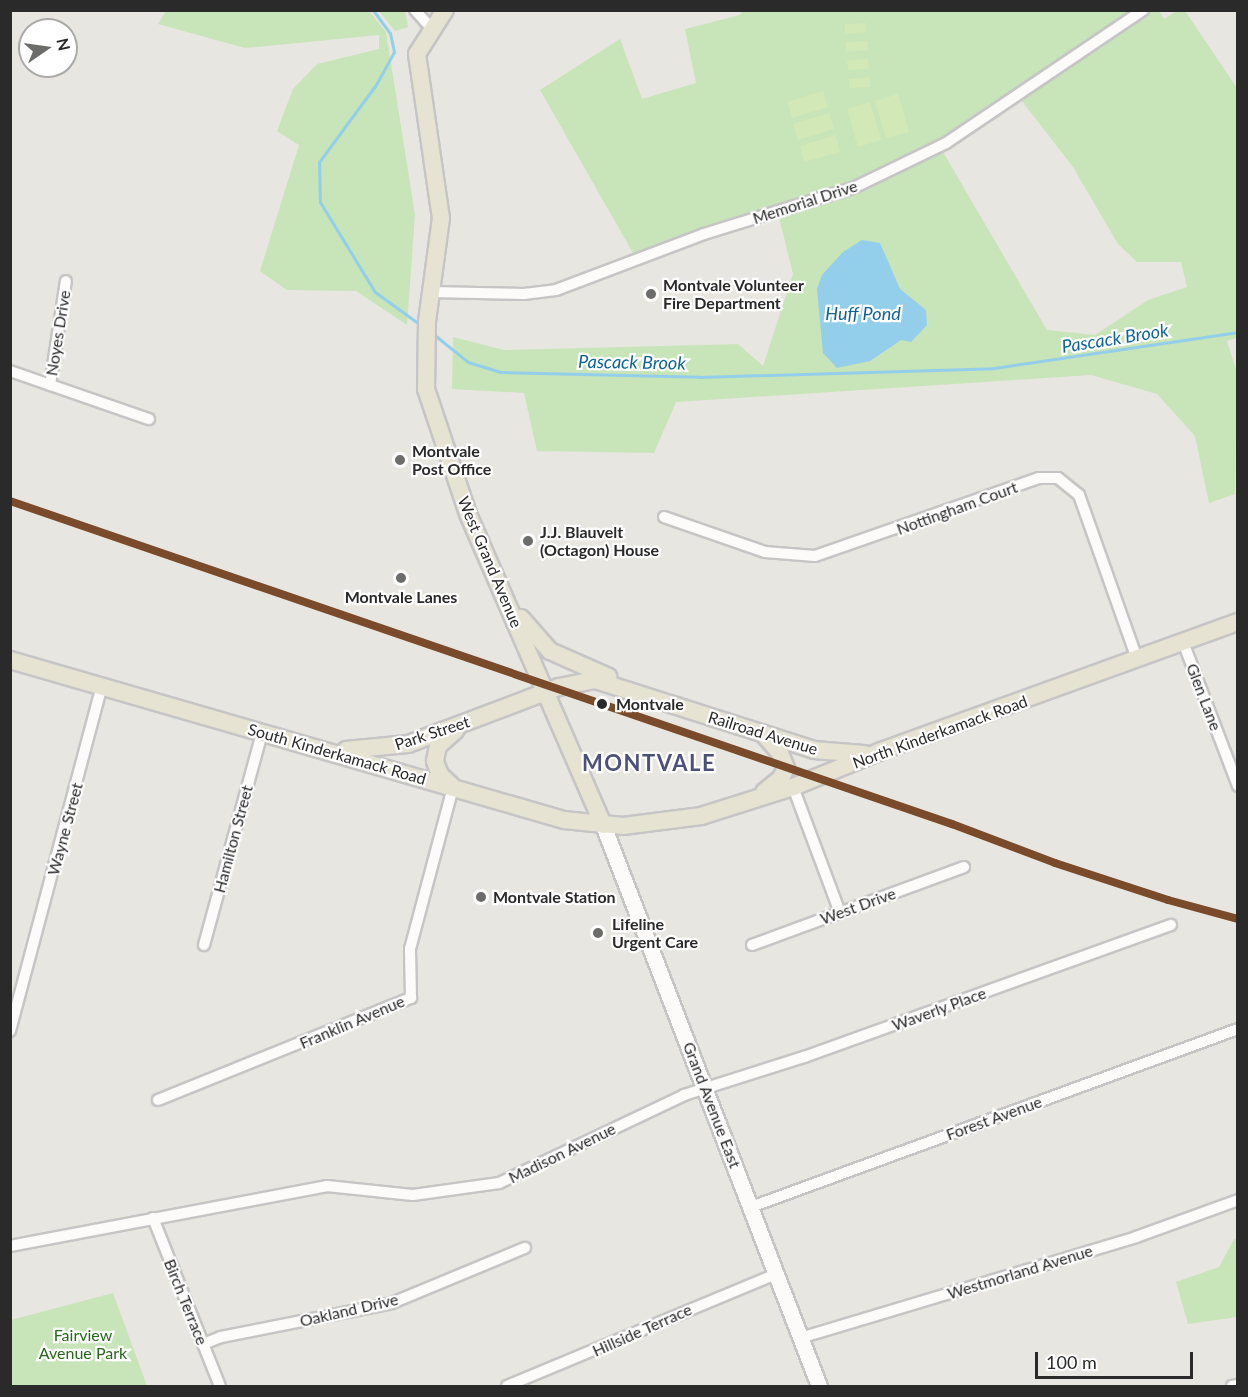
<!DOCTYPE html>
<style>
body{margin:0}
#map{position:relative;width:1248px;height:1397px;overflow:hidden;background:#e8e6e0;font-family:Lato,sans-serif}
div>[style]{position:absolute}
[style*='--x']{left:calc(var(--x)*1px);top:calc(var(--y)*1px);width:calc(var(--w)*1px);rotate:calc(var(--a)*1deg)}
.green>*{inset:0;background:#c8e4b9}
.pitch>*{inset:0;background:#d3e8b7}
.water>*{inset:0;background:#93cfea}
.stream>*{height:3px;margin:-1.5px;padding:0 1.5px;transform-origin:1.5px;border-radius:1.5px;background:#93cfea}
.roads{filter:drop-shadow(2px 0 #c6c5c5) drop-shadow(-2px 0 #c6c5c5) drop-shadow(0 2px #c6c5c5) drop-shadow(0 -2px #c6c5c5)}
.minor>*{height:10px;margin:-5px;padding:0 5px;transform-origin:5px;border-radius:5px;background:#fcfbfa}
.secondary>*{height:15px;margin:-7.5px;padding:0 7.5px;transform-origin:7.5px;border-radius:7.5px;background:#fcfbfa}
.primary>*{height:16px;margin:-8px;padding:0 8px;transform-origin:8px;border-radius:8px;background:#e6e3d3}
.rail-1>*{height:8px;margin:-4px;padding:0 4px;transform-origin:4px;border-radius:4px;background:#7a4b2a}
.dots>*{width:16px;height:16px;translate:-50% -50%;box-sizing:border-box;border:3px solid #fff;border-radius:50%}
span{translate:-50% -50%;white-space:nowrap;text-align:center;line-height:1.15;-webkit-text-stroke:4.5px #fff;paint-order:stroke}
.street-label{font-size:16px;color:#2a2a2a}
.poi-label{font-size:16px;color:#2a2a2a;font-weight:700}
.left{translate:0 -50%;text-align:left}
.stop-label{font-size:16px;color:#2a2a2a;font-weight:700}
.park-label{font-size:16px;color:#26681a}
.water-label{font-size:18px;color:#0d629c;font-style:italic}
.district-label{font-size:22px;color:#4b517b;font-weight:700;letter-spacing:1.5px}
.frame{position:absolute;inset:0;border:12px solid #2a2a2a;pointer-events:none}
.north{position:absolute;left:18px;top:18px;width:60px;height:60px;box-sizing:border-box;background:#fff;border:2px solid #aaa;border-radius:50%;rotate:77deg;font-size:16px;font-weight:700;line-height:24px;text-align:center;color:#2a2a2a}
.north::after{content:'';display:block;margin:auto;width:21px;height:27px;background:#6c6c6a;clip-path:polygon(50% 0,100% 100%,50% 72%,0 100%)}
.scale{position:absolute;left:1035px;top:1352px;width:158px;height:27px;box-sizing:border-box;border:3px solid #2a2a2a;border-top:0;padding-left:8px;font-size:18px;line-height:21px;white-space:nowrap;color:#2a2a2a;-webkit-text-stroke:4px #fff;paint-order:stroke}
</style>
<div id="map">
<div class="green">
<div style="clip-path:polygon(evenodd,1159px 10px,1164px 19px,1177px 11px,1185px 11px,1237px 88px,1238px 337px,1227px 341px,1237px 373px,1235px 494px,1209px 503px,1195px 436px,1157px 394px,1091px 375px,676px 402px,654px 453px,537px 451px,524px 393px,452px 389px,453px 337px,504px 350px,738px 344px,763px 366px,793px 274px,777px 209px,637px 260px,540px 90px,620px 39px,642px 99px,696px 83px,685px 29px,740px 15px,743px 11px,1159px 10px,1051px 77px,1022px 101px,1073px 167px,1118px 244px,1137px 262px,1181px 262px,1187px 287px,1148px 300px,1095px 335px,1047px 330px,940px 147px,1051px 77px)"></div>
<div style="clip-path:polygon(166px 11px,369px 11px,386px 32px,415px 215px,407px 325px,356px 291px,287px 290px,260px 271px,299px 145px,277px 131px,293px 89px,317px 64px,379px 49px,379px 35px,245px 48px,158px 24px)"></div>
<div style="clip-path:polygon(379px 11px,405px 11px,408px 27px,395px 31px)"></div>
<div style="clip-path:polygon(1234px 1239px,1237px 1240px,1237px 1317px,1188px 1324px,1176px 1282px,1219px 1267px)"></div>
<div style="clip-path:polygon(113px 1293px,147px 1386px,11px 1386px,11px 1320px)"></div>
</div>
<div class="pitch">
<div style="clip-path:polygon(866px 23px,866px 32px,845px 34px,845px 24px)"></div>
<div style="clip-path:polygon(867px 41px,868px 50px,846px 52px,846px 42px)"></div>
<div style="clip-path:polygon(868px 59px,869px 69px,848px 70px,847px 60px)"></div>
<div style="clip-path:polygon(870px 77px,870px 87px,849px 88px,849px 79px)"></div>
<div style="clip-path:polygon(823px 91px,828px 107px,792px 118px,787px 102px)"></div>
<div style="clip-path:polygon(898px 94px,909px 132px,886px 138px,875px 101px)"></div>
<div style="clip-path:polygon(870px 102px,881px 140px,858px 147px,847px 109px)"></div>
<div style="clip-path:polygon(829px 113px,834px 129px,798px 140px,793px 124px)"></div>
<div style="clip-path:polygon(836px 135px,840px 152px,804px 162px,800px 146px)"></div>
</div>
<div class="water">
<div style="clip-path:polygon(862px 240px,880px 243px,900px 289px,926px 310px,927px 325px,911px 342px,901px 340px,870px 361px,837px 368px,823px 353px,817px 289px,822px 275px,843px 252px)"></div>
</div>
<div class="stream">
<div style="--x:373;--y:10;--w:29;--a:54"></div>
<div style="--x:390;--y:33;--w:19;--a:78"></div>
<div style="--x:394;--y:52;--w:39;--a:119"></div>
<div style="--x:375;--y:86;--w:94;--a:126.4"></div>
<div style="--x:319;--y:162;--w:40;--a:88.6"></div>
<div style="--x:320;--y:202;--w:105;--a:58.6"></div>
<div style="--x:375;--y:292;--w:58;--a:35.9"></div>
<div style="--x:432;--y:333;--w:46;--a:38.9"></div>
<div style="--x:468;--y:362;--w:34;--a:17"></div>
<div style="--x:500;--y:372;--w:199;--a:1.4"></div>
<div style="--x:699;--y:377;--w:295;--a:-1.7"></div>
<div style="--x:994;--y:368;--w:247;--a:-8.4"></div>
</div>
<div class="roads">
<div class="minor">
<div style="--x:415;--y:10;--w:24;--a:48"></div>
<div style="--x:431;--y:292;--w:93;--a:1.2"></div>
<div style="--x:524;--y:294;--w:32;--a:-7"></div>
<div style="--x:556;--y:290;--w:158;--a:-20.7"></div>
<div style="--x:704;--y:234;--w:156;--a:-17.2"></div>
<div style="--x:853;--y:188;--w:103;--a:-25.8"></div>
<div style="--x:946;--y:143;--w:238;--a:-34"></div>
<div style="--x:10;--y:371;--w:147;--a:19.1"></div>
<div style="--x:50;--y:385;--w:105;--a:-81.3"></div>
<div style="--x:664;--y:517;--w:107;--a:19.1"></div>
<div style="--x:765;--y:552;--w:50;--a:4.6"></div>
<div style="--x:815;--y:556;--w:237;--a:-19.2"></div>
<div style="--x:1039;--y:478;--w:19;--a:0"></div>
<div style="--x:1058;--y:478;--w:27;--a:39"></div>
<div style="--x:1079;--y:495;--w:174;--a:70.5"></div>
<div style="--x:1183;--y:642;--w:154;--a:69.1"></div>
<div style="--x:793;--y:787;--w:134;--a:69.5"></div>
<div style="--x:204;--y:945;--w:220;--a:-74.7"></div>
<div style="--x:752;--y:945;--w:226;--a:-20.2"></div>
<div style="--x:10;--y:1031;--w:357;--a:-75.1"></div>
<div style="--x:158;--y:1100;--w:273;--a:-22"></div>
<div style="--x:411;--y:998;--w:49;--a:-91.2"></div>
<div style="--x:410;--y:949;--w:168;--a:-75.1"></div>
<div style="--x:751;--y:1207;--w:519;--a:-20.08"></div>
<div style="--x:153;--y:1218;--w:181;--a:68.3"></div>
<div style="--x:10;--y:1246;--w:323;--a:-10.7"></div>
<div style="--x:327;--y:1186;--w:86;--a:6"></div>
<div style="--x:413;--y:1195;--w:87;--a:-7.9"></div>
<div style="--x:499;--y:1183;--w:205;--a:-25.4"></div>
<div style="--x:684;--y:1095;--w:126;--a:-17.6"></div>
<div style="--x:804;--y:1057;--w:390;--a:-19.8"></div>
<div style="--x:800;--y:1338;--w:351;--a:-16.7"></div>
<div style="--x:1136;--y:1237;--w:109;--a:-19.9"></div>
<div style="--x:203;--y:1344;--w:19;--a:-21"></div>
<div style="--x:221;--y:1337;--w:174;--a:-11.2"></div>
<div style="--x:392;--y:1303;--w:144;--a:-22.5"></div>
<div style="--x:507;--y:1386;--w:291;--a:-22.6"></div>
<div style="--x:1232;--y:1386;--w:6;--a:-9"></div>
</div>
<div class="secondary">
<div style="--x:603;--y:825;--w:601;--a:68.94"></div>
</div>
<div class="primary">
<div style="--x:445;--y:10;--w:52;--a:122.5"></div>
<div style="--x:417;--y:54;--w:166;--a:81.7"></div>
<div style="--x:441;--y:218;--w:104;--a:97.7"></div>
<div style="--x:427;--y:321;--w:68;--a:90.8"></div>
<div style="--x:426;--y:389;--w:132;--a:71.4"></div>
<div style="--x:468;--y:514;--w:339;--a:66.5"></div>
<div style="--x:521;--y:618;--w:44;--a:48.7"></div>
<div style="--x:550;--y:651;--w:64;--a:23.8"></div>
<div style="--x:10;--y:660;--w:577;--a:16.11"></div>
<div style="--x:564;--y:820;--w:59;--a:5.8"></div>
<div style="--x:623;--y:826;--w:79;--a:-7.3"></div>
<div style="--x:701;--y:816;--w:96;--a:-17.5"></div>
<div style="--x:793;--y:787;--w:95;--a:-22.2"></div>
<div style="--x:881;--y:751;--w:380;--a:-19.9"></div>
<div style="--x:346;--y:750;--w:62;--a:-5.5"></div>
<div style="--x:408;--y:744;--w:161;--a:-20.7"></div>
<div style="--x:559;--y:687;--w:37;--a:-11"></div>
<div style="--x:595;--y:680;--w:230;--a:17.7"></div>
<div style="--x:814;--y:750;--w:50;--a:4.6"></div>
<div style="--x:452;--y:786;--w:16;--a:-137"></div>
<div style="--x:440;--y:775;--w:15;--a:-110"></div>
<div style="--x:435;--y:761;--w:15;--a:-79"></div>
<div style="--x:438;--y:746;--w:24;--a:-42"></div>
<div style="--x:764;--y:792;--w:22;--a:-39"></div>
<div style="--x:781;--y:778;--w:11;--a:-63"></div>
<div style="--x:786;--y:768;--w:16;--a:-112"></div>
<div style="--x:780;--y:753;--w:23;--a:-131"></div>
</div>
</div>
<div class="rail-1">
<div style="--x:10;--y:501;--w:996;--a:18.93"></div>
<div style="--x:952;--y:824;--w:110;--a:20.7"></div>
<div style="--x:1055;--y:863;--w:119;--a:18.1"></div>
<div style="--x:1168;--y:900;--w:73;--a:15.2"></div>
</div>
<div class="dots">
<div style="left:651px;top:294px;background:#6c6c6a"></div>
<div style="left:400px;top:460px;background:#6c6c6a"></div>
<div style="left:528px;top:541px;background:#6c6c6a"></div>
<div style="left:401px;top:578px;background:#6c6c6a"></div>
<div style="left:602px;top:704px;background:#2a2a2a"></div>
<div style="left:481px;top:897px;background:#6c6c6a"></div>
<div style="left:598px;top:933px;background:#6c6c6a"></div>
</div>
<div class="street-label">
<span style="left:805px;top:202px;rotate:-18deg">Memorial Drive</span>
<span style="left:58px;top:333px;rotate:-81deg">Noyes Drive</span>
<span style="left:957px;top:508px;rotate:-20deg">Nottingham Court</span>
<span style="left:490px;top:562px;rotate:67deg">West Grand Avenue</span>
<span style="left:1204px;top:697px;rotate:69deg">Glen Lane</span>
<span style="left:940px;top:732px;rotate:-20deg">North Kinderkamack Road</span>
<span style="left:432px;top:733px;rotate:-18deg">Park Street</span>
<span style="left:763px;top:733px;rotate:17deg">Railroad Avenue</span>
<span style="left:337px;top:754px;rotate:16deg">South Kinderkamack Road</span>
<span style="left:65px;top:829px;rotate:-75deg">Wayne Street</span>
<span style="left:233px;top:839px;rotate:-75deg">Hamilton Street</span>
<span style="left:858px;top:906px;rotate:-20deg">West Drive</span>
<span style="left:939px;top:1009px;rotate:-20deg">Waverly Place</span>
<span style="left:352px;top:1022px;rotate:-23deg">Franklin Avenue</span>
<span style="left:712px;top:1105px;rotate:69deg">Grand Avenue East</span>
<span style="left:994px;top:1118px;rotate:-20deg">Forest Avenue</span>
<span style="left:562px;top:1153px;rotate:-26deg">Madison Avenue</span>
<span style="left:1020px;top:1272px;rotate:-17deg">Westmorland Avenue</span>
<span style="left:186px;top:1302px;rotate:68deg">Birch Terrace</span>
<span style="left:349px;top:1310px;rotate:-13deg">Oakland Drive</span>
<span style="left:642px;top:1330px;rotate:-24deg">Hillside Terrace</span>
</div>
<div class="poi-label">
<span class="left" style="left:663px;top:294px">Montvale Volunteer<br>Fire Department</span>
<span class="left" style="left:412px;top:460px">Montvale<br>Post Office</span>
<span class="left" style="left:540px;top:541px">J.J. Blauvelt<br>(Octagon) House</span>
<span style="left:401px;top:597px">Montvale Lanes</span>
<span class="left" style="left:493px;top:897px">Montvale Station</span>
<span class="left" style="left:612px;top:933px">Lifeline<br>Urgent Care</span>
</div>
<div class="stop-label">
<span class="left" style="left:616px;top:704px">Montvale</span>
</div>
<div class="park-label">
<span style="left:83px;top:1344px">Fairview<br>Avenue Park</span>
</div>
<div class="water-label">
<span style="left:863px;top:313px">Huff Pond</span>
<span style="left:1115px;top:338px;rotate:-9deg">Pascack Brook</span>
<span style="left:632px;top:362px;rotate:1deg">Pascack Brook</span>
</div>
<div class="district-label">
<span style="left:649px;top:763px">MONTVALE</span>
</div>
<div class="frame"></div>
<div class="north">N</div>
<div class="scale">100 m</div>
</div>
